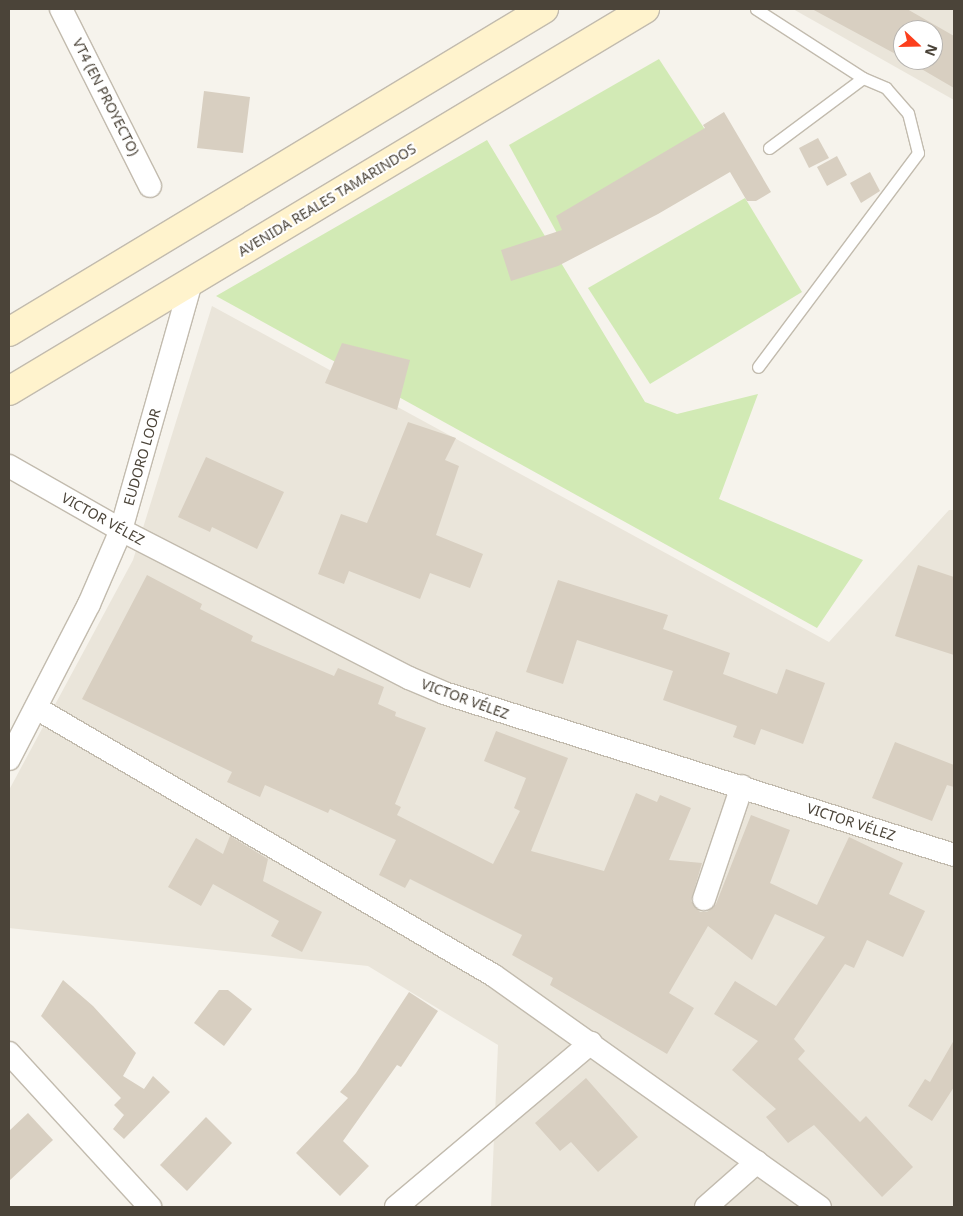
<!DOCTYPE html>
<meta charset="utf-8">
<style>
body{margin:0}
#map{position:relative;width:963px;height:1216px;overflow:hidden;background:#f6f3ec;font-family:"Noto Sans",sans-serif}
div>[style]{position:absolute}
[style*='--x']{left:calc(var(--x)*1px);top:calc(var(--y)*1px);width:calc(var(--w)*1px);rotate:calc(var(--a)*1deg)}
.residential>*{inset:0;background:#eae5da}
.green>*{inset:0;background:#d2eab5}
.building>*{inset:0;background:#d8cfc1}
.roads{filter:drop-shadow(1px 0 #c2bbae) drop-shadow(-1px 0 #c2bbae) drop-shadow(0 1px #c2bbae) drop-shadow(0 -1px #c2bbae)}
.lane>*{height:11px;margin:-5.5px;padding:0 5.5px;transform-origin:5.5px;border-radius:5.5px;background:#fff}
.street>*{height:22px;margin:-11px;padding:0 11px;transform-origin:11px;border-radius:11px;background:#fff}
.secondary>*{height:28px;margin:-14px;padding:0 14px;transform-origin:14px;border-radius:14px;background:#fff3cd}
span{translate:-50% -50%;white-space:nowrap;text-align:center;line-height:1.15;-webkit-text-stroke:4px #fff;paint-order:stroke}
.street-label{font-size:14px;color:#4b4439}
.frame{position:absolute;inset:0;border:10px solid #4b4439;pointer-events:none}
.north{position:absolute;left:893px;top:20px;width:50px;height:50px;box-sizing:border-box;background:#fff;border:1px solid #b7b4b0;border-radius:50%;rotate:111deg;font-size:14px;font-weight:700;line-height:20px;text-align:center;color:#4b4439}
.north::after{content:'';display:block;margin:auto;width:18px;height:22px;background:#fc3f1d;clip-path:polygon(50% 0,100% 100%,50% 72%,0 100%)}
</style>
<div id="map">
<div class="residential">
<div style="clip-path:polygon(evenodd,793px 9px,954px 9px,954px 100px,793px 9px,903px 30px,933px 30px,933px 60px,903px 60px,903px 30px)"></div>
<div style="clip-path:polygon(212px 306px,829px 642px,949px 510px,954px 510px,954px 1207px,491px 1207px,498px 1045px,368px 966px,9px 928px,9px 790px,133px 560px)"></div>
</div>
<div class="green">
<div style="clip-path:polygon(659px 59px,717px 148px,564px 246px,509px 145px)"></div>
<div style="clip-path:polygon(487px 140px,645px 402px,677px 414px,758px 394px,719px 499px,863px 560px,817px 628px,216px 296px)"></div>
<div style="clip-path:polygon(745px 198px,802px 292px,650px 384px,588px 288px)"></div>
</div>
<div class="building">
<div style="clip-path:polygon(812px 9px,907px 9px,954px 36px,954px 88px,906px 60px,933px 60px,933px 30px,903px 30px,903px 58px)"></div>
<div style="clip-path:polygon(204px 91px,250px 97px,243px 153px,197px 148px)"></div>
<div style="clip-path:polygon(724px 112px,771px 192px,756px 201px,747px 201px,730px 172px,658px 214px,558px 266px,511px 281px,501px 250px,562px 230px,556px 216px,705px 128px,703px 125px)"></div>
<div style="clip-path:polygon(818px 138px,829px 158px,809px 168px,799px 148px)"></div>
<div style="clip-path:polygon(837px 156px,847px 175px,827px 186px,817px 167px)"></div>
<div style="clip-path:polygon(870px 172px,880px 191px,861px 203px,850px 183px)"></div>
<div style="clip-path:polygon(342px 343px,410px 360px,397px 410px,325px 383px)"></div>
<div style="clip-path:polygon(408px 422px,456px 438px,445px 460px,459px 466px,436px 535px,483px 554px,470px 588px,430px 573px,420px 599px,349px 571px,344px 584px,318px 574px,341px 514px,367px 523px)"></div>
<div style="clip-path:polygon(206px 457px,284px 492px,257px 549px,212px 527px,210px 532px,178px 517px)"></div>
<div style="clip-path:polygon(918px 565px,954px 577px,954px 655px,895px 636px)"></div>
<div style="clip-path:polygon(147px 575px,202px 604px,200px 609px,253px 636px,251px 641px,334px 676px,338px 668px,384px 687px,378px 704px,396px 712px,395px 716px,426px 728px,395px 804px,401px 807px,397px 815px,493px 864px,520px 811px,514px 808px,526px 778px,484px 761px,496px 731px,568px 758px,531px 851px,604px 871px,636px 793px,657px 802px,660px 795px,691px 808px,669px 860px,702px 863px,691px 901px,700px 912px,707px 912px,716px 904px,751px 815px,790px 830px,770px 883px,817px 905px,849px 837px,903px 863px,889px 894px,925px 911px,903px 957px,867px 940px,854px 968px,845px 964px,794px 1039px,805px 1051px,798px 1059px,860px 1122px,866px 1116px,913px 1167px,882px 1197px,814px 1125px,788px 1143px,766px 1117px,776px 1109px,732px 1070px,758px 1041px,714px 1014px,735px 981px,776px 1006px,825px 937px,775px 914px,752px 960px,708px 926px,669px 993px,694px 1008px,667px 1054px,550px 985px,553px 978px,512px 955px,522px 935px,410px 879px,405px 888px,379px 875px,396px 840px,330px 809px,328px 813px,265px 785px,260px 797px,227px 782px,232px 772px,82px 699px)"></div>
<div style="clip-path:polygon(558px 580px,668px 615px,663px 629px,730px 653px,723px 674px,777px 694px,786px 669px,825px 683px,803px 744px,761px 729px,755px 745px,733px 737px,737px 726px,663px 700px,673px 671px,577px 640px,563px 684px,526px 672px)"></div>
<div style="clip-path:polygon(895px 742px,954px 765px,954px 787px,947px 785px,932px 821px,872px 798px)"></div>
<div style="clip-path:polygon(230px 836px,268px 859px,263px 881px,322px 912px,302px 952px,271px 936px,279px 921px,213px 884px,201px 906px,168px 887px,196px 838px,223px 854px)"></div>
<div style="clip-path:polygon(63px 980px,93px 1006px,136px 1053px,123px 1076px,144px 1089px,153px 1076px,170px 1092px,124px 1139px,113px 1129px,124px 1115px,114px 1105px,121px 1098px,41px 1016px)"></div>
<div style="clip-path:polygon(219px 990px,228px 990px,252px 1009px,224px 1046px,194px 1023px)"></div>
<div style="clip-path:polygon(409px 992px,438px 1011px,401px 1067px,397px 1065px,343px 1141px,369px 1166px,340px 1196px,296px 1153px,348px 1098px,340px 1092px,356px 1073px)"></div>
<div style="clip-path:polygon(954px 1040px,954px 1087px,932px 1121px,908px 1106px,925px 1079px,930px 1082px)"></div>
<div style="clip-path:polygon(586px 1078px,638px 1137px,598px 1172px,571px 1142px,560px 1151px,535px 1123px)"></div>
<div style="clip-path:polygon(28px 1113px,53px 1140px,9px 1181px,9px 1131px)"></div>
<div style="clip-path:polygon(206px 1117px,232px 1143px,187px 1191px,160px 1165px)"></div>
</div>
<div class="roads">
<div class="lane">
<div style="--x:756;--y:9;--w:127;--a:32.8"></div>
<div style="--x:863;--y:78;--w:25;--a:23"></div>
<div style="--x:886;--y:88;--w:33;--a:49"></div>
<div style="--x:908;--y:113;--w:41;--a:76"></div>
<div style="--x:918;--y:153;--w:267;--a:126.8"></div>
<div style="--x:769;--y:148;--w:117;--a:-36.7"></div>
</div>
<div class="street">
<div style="--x:61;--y:9;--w:198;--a:63.3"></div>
<div style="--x:9;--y:466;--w:129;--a:29.7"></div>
<div style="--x:121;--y:530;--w:324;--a:27.2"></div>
<div style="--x:409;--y:678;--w:38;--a:23"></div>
<div style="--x:444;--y:693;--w:535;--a:17.62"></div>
<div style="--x:36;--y:708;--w:529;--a:30.3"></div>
<div style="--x:493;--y:975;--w:401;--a:35.4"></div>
<div style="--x:9;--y:759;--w:174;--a:-62.7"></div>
<div style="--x:89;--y:604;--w:81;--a:-66.6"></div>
<div style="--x:121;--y:530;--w:257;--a:-74.2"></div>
<div style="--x:704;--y:899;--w:119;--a:-71.4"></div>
<div style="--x:9;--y:1053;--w:209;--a:47.5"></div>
<div style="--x:396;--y:1207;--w:255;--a:-40.1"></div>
<div style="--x:706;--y:1207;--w:68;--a:-41.4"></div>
</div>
<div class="secondary">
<div style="--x:9;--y:332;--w:625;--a:-31.12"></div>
<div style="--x:9;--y:391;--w:742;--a:-30.99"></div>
</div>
</div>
<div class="street-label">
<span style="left:106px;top:97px;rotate:63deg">VT4 (EN PROYECTO)</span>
<span style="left:327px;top:200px;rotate:-31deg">AVENIDA REALES TAMARINDOS</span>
<span style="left:142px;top:457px;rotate:-74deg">EUDORO LOOR</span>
<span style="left:103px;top:519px;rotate:29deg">VICTOR VÉLEZ</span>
<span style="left:465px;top:699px;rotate:20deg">VICTOR VÉLEZ</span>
<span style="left:851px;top:822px;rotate:18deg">VICTOR VÉLEZ</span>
</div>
<div class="frame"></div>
<div class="north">N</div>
</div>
